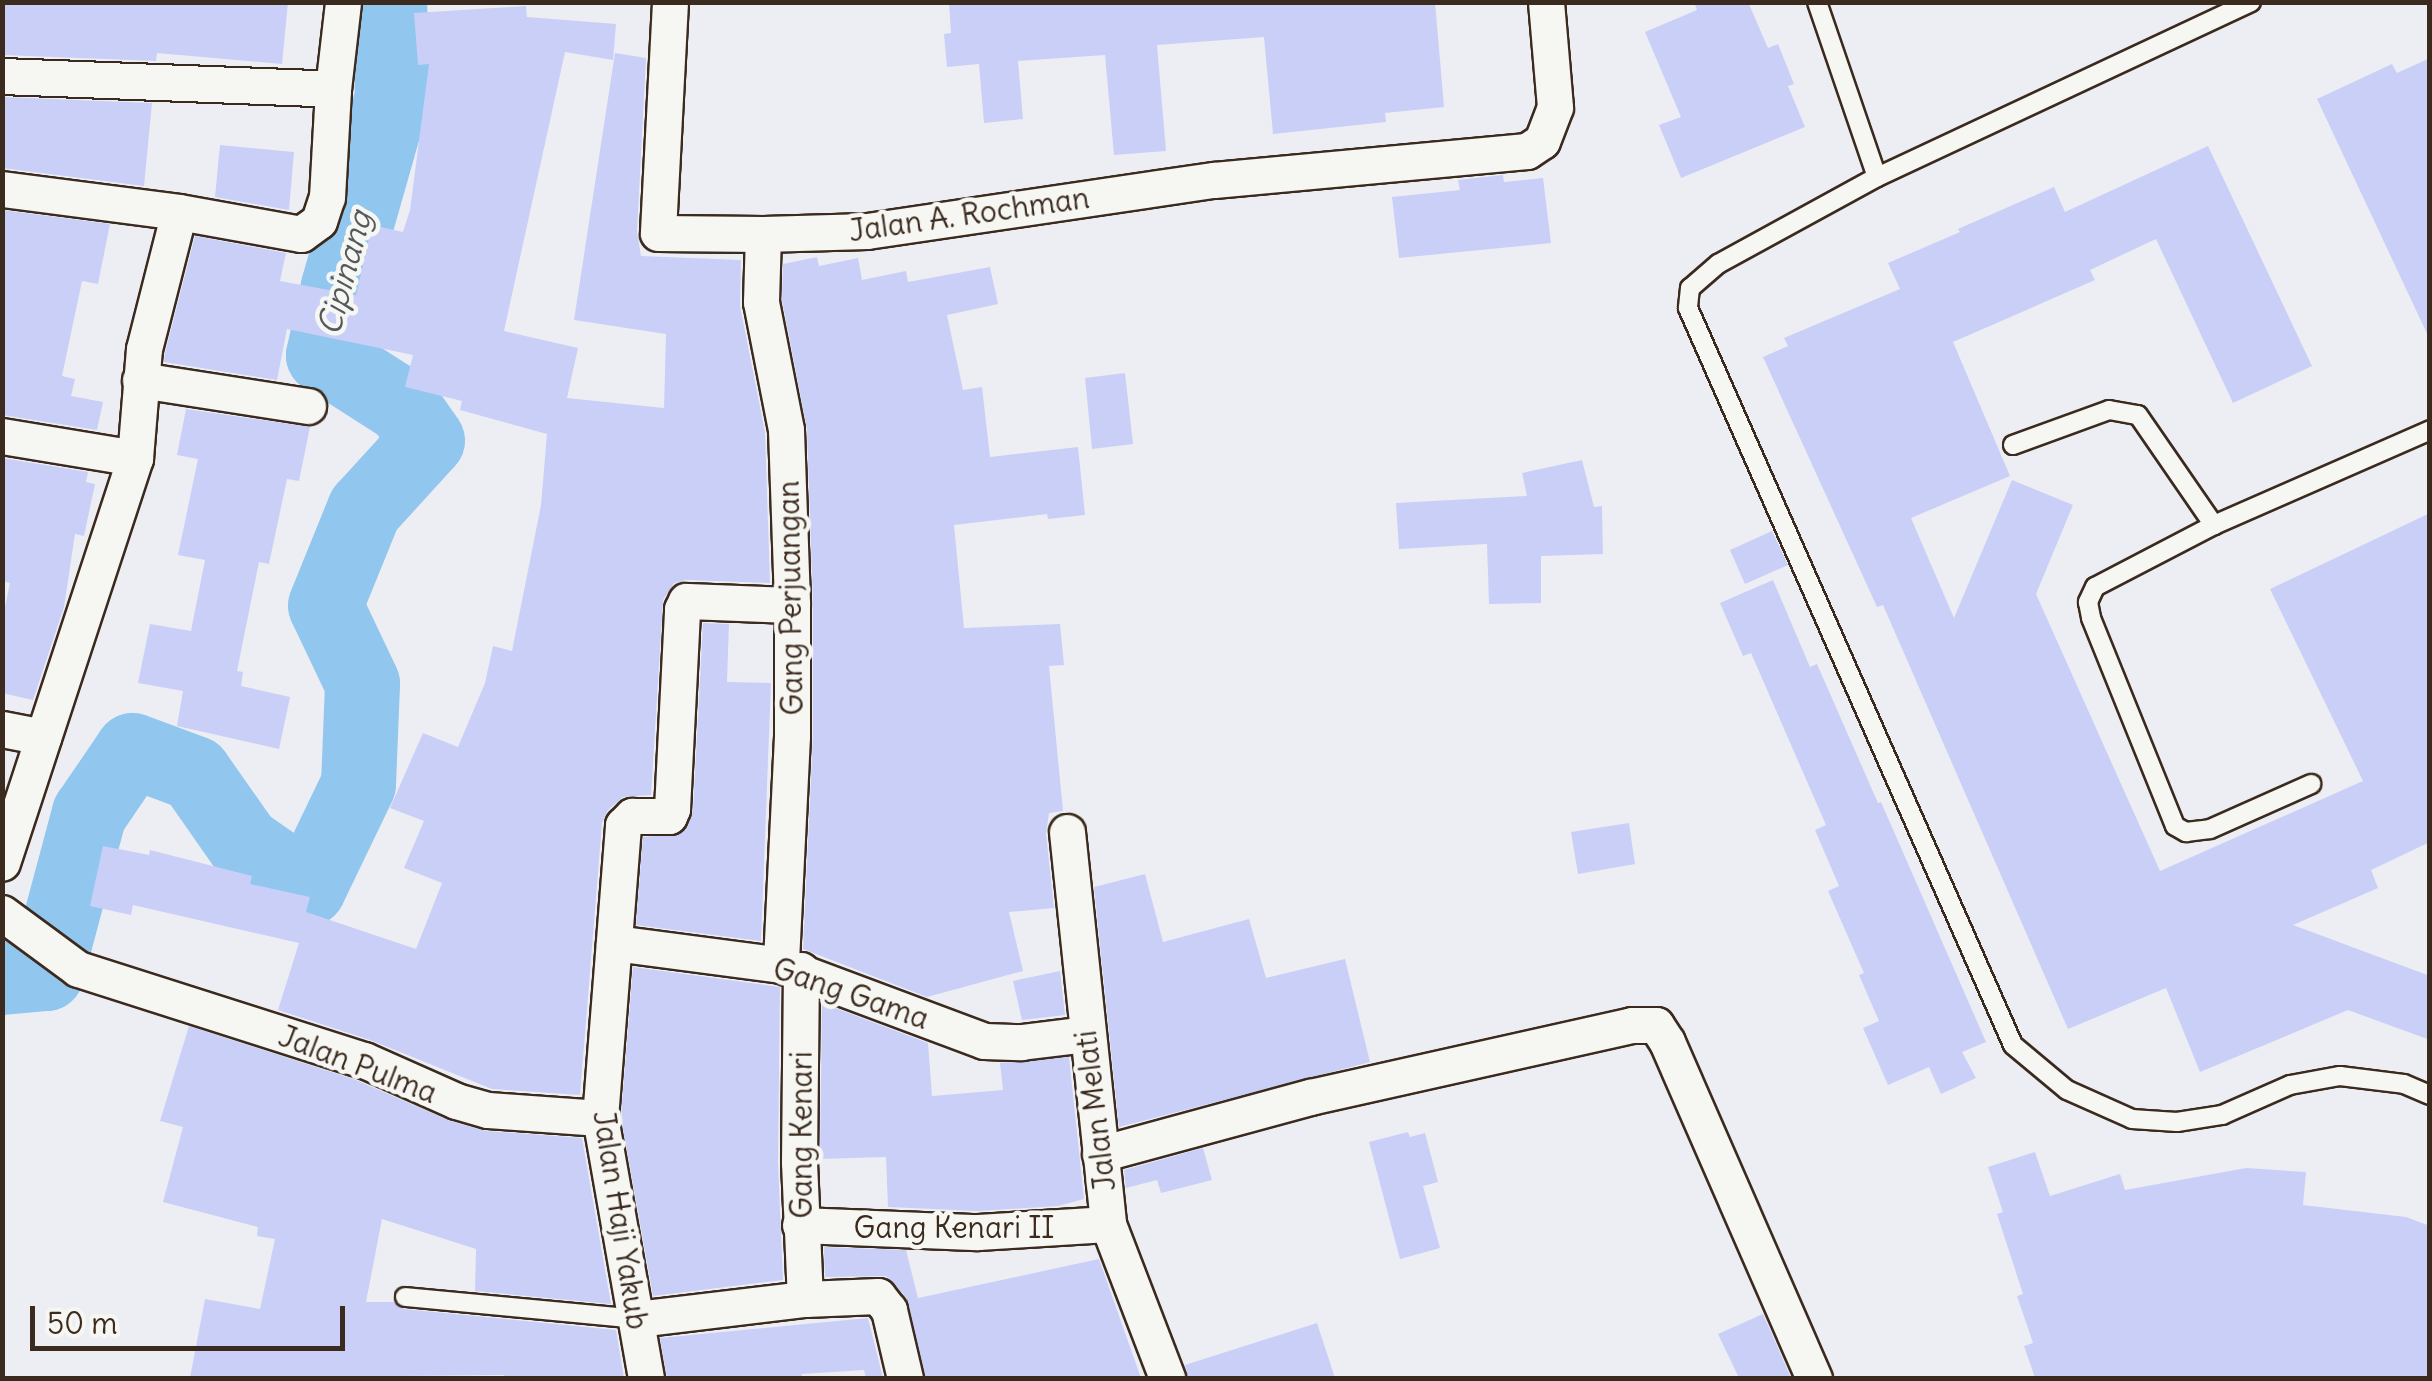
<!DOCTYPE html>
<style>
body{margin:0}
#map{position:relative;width:2432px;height:1381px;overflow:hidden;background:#edeef3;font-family:Delius,sans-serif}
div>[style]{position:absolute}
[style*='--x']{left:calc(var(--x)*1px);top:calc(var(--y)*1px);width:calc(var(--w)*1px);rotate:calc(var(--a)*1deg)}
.river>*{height:75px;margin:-37.5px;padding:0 37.5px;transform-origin:37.5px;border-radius:37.5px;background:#91c6ef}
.building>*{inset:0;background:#cacff7}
.roads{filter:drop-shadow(2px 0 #3b2a1e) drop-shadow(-2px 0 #3b2a1e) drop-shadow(0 2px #3b2a1e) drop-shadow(0 -2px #3b2a1e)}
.lane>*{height:18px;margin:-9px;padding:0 9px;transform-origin:9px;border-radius:9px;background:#f6f6f2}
.street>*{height:35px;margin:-17.5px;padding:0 17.5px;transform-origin:17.5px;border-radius:17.5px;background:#f6f6f2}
span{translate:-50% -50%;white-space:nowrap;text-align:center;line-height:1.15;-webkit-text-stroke:9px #f6f6f2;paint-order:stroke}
.street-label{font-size:30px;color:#3b2a1e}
.water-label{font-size:32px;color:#55595d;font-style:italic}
.frame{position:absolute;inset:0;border:5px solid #3b2a1e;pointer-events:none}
.scale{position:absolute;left:30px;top:1306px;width:315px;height:45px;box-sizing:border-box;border:5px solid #3b2a1e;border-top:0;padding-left:12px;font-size:30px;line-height:35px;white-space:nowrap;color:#3b2a1e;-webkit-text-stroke:8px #f6f6f2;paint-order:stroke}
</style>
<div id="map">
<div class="river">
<div style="--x:2;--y:977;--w:44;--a:-5.2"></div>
<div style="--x:46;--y:973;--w:166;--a:-75"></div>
<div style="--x:89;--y:813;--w:76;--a:-55.7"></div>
<div style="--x:132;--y:750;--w:66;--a:20.4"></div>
<div style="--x:194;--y:773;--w:85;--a:55"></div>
<div style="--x:243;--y:843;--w:79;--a:34.7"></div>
<div style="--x:308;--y:888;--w:115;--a:-64.3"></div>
<div style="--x:358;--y:784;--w:101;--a:-87.7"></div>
<div style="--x:362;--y:683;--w:86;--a:-115.4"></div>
<div style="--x:325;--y:605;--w:104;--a:-67.9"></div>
<div style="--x:364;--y:509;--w:93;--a:-47.6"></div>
<div style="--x:427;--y:440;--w:42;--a:-125.2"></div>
<div style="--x:403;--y:406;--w:95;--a:-147.5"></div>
<div style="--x:323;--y:355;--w:71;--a:-77.7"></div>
<div style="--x:338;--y:286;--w:198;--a:-74.1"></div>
<div style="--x:392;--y:96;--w:94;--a:-91.8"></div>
</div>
<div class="building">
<div style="clip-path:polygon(4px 2px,288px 2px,282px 64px,157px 53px,156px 61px,3px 55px)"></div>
<div style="clip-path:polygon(949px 2px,1435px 2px,1444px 107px,1385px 113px,1386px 122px,1273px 134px,1264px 37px,1157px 45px,1166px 151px,1114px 155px,1105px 55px,1018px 61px,1023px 119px,984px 123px,979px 64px,947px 67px,944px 34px,951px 33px)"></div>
<div style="clip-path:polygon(1694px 2px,1748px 2px,1768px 48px,1778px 44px,1794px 84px,1788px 86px,1805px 127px,1681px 178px,1659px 125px,1681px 117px,1645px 32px,1697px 10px)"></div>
<div style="clip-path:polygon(526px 6px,527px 17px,616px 24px,613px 60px,565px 52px,504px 331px,578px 348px,567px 398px,664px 408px,666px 334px,574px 320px,615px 53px,646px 58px,637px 232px,641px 256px,741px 260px,740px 306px,765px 432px,770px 583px,686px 580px,674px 583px,663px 600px,651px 795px,623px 797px,608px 810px,602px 823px,580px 1095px,492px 1089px,370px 1040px,278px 1010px,299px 943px,133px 905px,131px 915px,90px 906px,103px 846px,149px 855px,150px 850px,252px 876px,250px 884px,310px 897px,306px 912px,416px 949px,442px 883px,404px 868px,424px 821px,390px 808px,423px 733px,458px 747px,485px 683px,493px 646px,512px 651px,541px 505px,547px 434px,460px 410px,462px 401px,405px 387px,413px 355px,287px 329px,277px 380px,164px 362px,165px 353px,195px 236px,286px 253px,280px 281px,356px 295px,372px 225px,403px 232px,410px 210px,429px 64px,418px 65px,414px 13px)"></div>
<div style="clip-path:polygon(2430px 58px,2430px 340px,2317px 99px,2392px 64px,2397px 73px)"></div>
<div style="clip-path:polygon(2px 97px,152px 103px,144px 186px,2px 168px)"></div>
<div style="clip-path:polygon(220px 145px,294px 152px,289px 210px,215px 197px)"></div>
<div style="clip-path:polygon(2208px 146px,2312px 366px,2233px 403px,2156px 239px,2090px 270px,2095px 280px,1953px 342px,2010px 476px,1911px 518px,1954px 618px,2012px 480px,2073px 505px,2036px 594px,2160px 871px,2363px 781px,2270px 589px,2430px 513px,2430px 842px,2371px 870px,2378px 888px,2293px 925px,2430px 976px,2430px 1040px,2348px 1010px,2200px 1072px,2166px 988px,2068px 1029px,1883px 605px,1877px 607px,1763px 357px,1788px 346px,1784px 338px,1900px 289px,1888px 263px,1960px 232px,1958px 229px,2054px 187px,2065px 212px)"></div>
<div style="clip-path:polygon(1503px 175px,1504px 182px,1543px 178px,1551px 243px,1399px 258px,1392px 197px,1460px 190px,1458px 180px)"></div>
<div style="clip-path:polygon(2px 210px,110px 224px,98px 284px,82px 281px,62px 376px,75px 379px,71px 396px,103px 402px,97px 430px,2px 415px)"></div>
<div style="clip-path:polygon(817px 257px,819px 266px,858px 258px,862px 280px,906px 271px,908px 282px,990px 267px,998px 304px,947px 315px,963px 390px,982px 387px,990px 457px,1078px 447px,1085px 515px,1048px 519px,1047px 514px,954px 525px,964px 628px,1060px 624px,1064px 665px,1049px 666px,1063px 811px,1049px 813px,1046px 833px,1054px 908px,1009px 912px,1023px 971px,927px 997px,803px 949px,813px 737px,813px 604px,807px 429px,782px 300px,783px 264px)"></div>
<div style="clip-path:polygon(1125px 373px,1133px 444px,1092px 449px,1085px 378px)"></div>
<div style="clip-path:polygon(186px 409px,310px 427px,299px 481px,287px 479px,269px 564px,259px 562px,237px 671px,243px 672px,241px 686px,290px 697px,279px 749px,177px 726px,183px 691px,138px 683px,150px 624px,191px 631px,205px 560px,178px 555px,198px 459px,177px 455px)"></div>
<div style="clip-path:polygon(2px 458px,88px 472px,86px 482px,95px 484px,84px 536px,75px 534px,64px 607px,33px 700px,2px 693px,2px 621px,10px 583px,2px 581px)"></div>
<div style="clip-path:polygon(1582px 460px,1594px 507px,1602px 506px,1603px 554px,1541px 556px,1541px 603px,1489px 604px,1487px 544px,1399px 549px,1396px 503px,1527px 496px,1522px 473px)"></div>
<div style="clip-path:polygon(1772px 531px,1788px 565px,1745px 584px,1730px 550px)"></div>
<div style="clip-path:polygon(1773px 580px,1810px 667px,1817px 664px,1878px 803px,1881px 802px,1986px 1042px,1962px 1052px,1976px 1078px,1941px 1094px,1929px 1067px,1888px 1085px,1863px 1028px,1879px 1021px,1859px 975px,1864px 973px,1828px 891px,1839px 886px,1815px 830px,1826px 825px,1751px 653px,1743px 656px,1720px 603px)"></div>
<div style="clip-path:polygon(703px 623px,729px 624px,727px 682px,771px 683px,761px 941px,636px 925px,643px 837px,680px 834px,693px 811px)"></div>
<div style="clip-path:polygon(1629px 823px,1635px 864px,1578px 874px,1571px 832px)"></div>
<div style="clip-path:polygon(1145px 874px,1163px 942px,1249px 919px,1266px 978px,1345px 959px,1370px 1062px,1119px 1127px,1094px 887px)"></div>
<div style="clip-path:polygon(633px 967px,780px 987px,778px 1162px,783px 1280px,653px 1296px,621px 1117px)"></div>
<div style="clip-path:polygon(1060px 971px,1065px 1015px,1022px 1020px,1013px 981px)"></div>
<div style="clip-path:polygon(822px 1003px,928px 1043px,932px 1096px,1003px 1090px,1000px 1063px,1069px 1057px,1084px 1199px,1058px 1206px,978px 1211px,888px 1207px,886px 1157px,820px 1159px)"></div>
<div style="clip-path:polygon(189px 1026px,356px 1080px,450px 1121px,486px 1131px,582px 1138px,611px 1304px,475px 1291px,476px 1249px,382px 1219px,366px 1302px,394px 1302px,404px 1309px,616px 1330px,624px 1378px,505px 1378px,504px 1375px,190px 1378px,205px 1299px,260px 1309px,275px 1239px,257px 1236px,258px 1227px,163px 1202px,183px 1127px,160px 1121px)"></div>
<div style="clip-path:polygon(1408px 1132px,1410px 1137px,1425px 1133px,1438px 1182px,1423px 1186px,1440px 1248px,1400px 1259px,1369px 1142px)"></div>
<div style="clip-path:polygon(1203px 1148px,1212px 1180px,1161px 1193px,1157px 1180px,1126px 1188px,1124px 1170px)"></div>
<div style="clip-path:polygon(2035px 1152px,2050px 1196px,2120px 1174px,2125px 1190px,2246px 1168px,2306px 1172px,2303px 1205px,2406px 1217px,2430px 1226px,2430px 1378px,2035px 1378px,2024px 1346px,2033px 1343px,2017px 1296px,2023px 1294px,1997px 1214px,2003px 1212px,1988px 1167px)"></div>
<div style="clip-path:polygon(824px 1247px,906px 1250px,918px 1298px,1099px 1259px,1141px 1378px,926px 1378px,906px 1297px,886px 1276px,825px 1277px)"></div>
<div style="clip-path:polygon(1763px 1314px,1791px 1378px,1739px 1378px,1718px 1334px)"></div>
<div style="clip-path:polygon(868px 1318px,883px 1378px,866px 1378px,864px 1370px,802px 1374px,802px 1378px,667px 1378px,660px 1338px)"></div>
<div style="clip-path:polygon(1317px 1323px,1335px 1378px,1188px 1378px,1185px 1365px)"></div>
</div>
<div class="roads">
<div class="lane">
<div style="--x:1817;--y:2;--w:185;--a:71.1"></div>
<div style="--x:2251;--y:2;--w:413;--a:154.9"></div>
<div style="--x:1877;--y:177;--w:181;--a:151.3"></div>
<div style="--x:1718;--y:264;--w:37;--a:139"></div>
<div style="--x:1690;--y:288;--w:20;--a:96"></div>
<div style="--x:1688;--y:308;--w:805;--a:66.2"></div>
<div style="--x:2013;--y:1045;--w:70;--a:39.8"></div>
<div style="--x:2067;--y:1090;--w:71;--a:24"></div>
<div style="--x:2132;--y:1119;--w:45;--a:3.8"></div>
<div style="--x:2177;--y:1122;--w:46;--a:-8.8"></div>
<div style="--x:2222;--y:1115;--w:74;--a:-23.8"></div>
<div style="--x:2290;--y:1085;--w:51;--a:-10.2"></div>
<div style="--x:2340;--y:1076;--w:64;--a:7.1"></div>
<div style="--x:2404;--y:1084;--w:28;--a:23"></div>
<div style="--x:2013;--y:445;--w:102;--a:-20"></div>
<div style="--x:2109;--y:410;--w:29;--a:10"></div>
<div style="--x:2138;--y:415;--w:134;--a:55.4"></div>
<div style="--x:2214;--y:525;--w:236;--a:-23.7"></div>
<div style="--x:2214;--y:525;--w:134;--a:152.5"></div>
<div style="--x:2095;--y:587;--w:17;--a:115"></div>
<div style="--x:2088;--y:602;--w:16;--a:79"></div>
<div style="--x:2091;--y:618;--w:224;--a:68"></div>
<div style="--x:2175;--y:826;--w:13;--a:29"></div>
<div style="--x:2186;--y:832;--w:24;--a:-7"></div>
<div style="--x:2210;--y:829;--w:111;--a:-24"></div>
<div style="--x:405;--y:1297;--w:233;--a:5.4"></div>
</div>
<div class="street">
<div style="--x:670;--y:2;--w:231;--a:93"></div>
<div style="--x:658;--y:233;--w:105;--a:0.5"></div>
<div style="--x:763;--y:234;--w:104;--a:-1.7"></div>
<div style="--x:867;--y:231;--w:351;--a:-8.4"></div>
<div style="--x:1214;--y:180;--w:314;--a:-5.3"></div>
<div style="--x:1527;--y:151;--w:18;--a:-34"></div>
<div style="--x:1542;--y:141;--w:36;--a:-69"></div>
<div style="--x:1555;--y:107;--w:105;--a:-94.9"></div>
<div style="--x:2;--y:76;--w:331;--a:2.2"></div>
<div style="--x:333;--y:89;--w:88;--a:-83.4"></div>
<div style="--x:2;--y:189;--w:178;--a:7.4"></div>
<div style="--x:179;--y:212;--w:124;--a:10.2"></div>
<div style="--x:301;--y:234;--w:22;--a:-36"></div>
<div style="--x:319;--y:221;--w:25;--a:-72"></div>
<div style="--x:327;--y:197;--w:108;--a:-86.8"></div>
<div style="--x:763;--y:234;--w:68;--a:91.7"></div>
<div style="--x:761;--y:302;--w:130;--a:78.9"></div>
<div style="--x:786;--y:430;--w:175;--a:88"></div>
<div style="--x:792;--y:605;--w:131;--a:90"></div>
<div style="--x:792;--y:736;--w:229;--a:92.8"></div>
<div style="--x:140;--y:380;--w:170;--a:8.8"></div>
<div style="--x:2;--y:436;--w:135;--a:9.4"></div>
<div style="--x:135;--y:458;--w:426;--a:108.2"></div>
<div style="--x:135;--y:458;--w:109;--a:-85.3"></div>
<div style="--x:144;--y:349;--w:141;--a:-75.7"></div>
<div style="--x:2;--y:729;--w:42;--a:11"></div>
<div style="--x:1067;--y:832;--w:394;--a:84"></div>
<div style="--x:1108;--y:1224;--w:165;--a:69"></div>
<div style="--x:2;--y:913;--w:94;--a:36.4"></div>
<div style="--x:78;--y:969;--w:300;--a:17.7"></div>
<div style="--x:364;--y:1060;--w:101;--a:24"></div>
<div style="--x:456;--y:1101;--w:33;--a:16"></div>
<div style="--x:488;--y:1110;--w:112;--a:4.1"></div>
<div style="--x:614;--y:943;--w:168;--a:7.5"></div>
<div style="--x:781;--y:965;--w:217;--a:20.5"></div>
<div style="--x:984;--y:1041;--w:37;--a:2"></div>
<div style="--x:1021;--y:1042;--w:65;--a:-7"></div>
<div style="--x:801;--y:970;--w:192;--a:90.6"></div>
<div style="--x:799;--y:1162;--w:137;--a:87.5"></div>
<div style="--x:1100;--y:1154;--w:218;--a:-15.2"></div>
<div style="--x:1310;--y:1097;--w:330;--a:-12.6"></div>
<div style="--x:1632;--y:1025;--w:24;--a:0"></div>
<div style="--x:1656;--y:1025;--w:20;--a:57"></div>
<div style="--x:1667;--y:1042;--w:367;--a:66.4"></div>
<div style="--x:800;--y:1225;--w:178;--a:2.3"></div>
<div style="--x:978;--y:1232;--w:130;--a:-3.5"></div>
<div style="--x:637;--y:1319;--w:169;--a:-6.8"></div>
<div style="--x:805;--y:1299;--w:73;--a:-2.4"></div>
<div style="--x:878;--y:1296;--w:18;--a:52"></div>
<div style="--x:889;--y:1310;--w:70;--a:76.8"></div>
<div style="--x:646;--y:1378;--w:264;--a:-100"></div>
<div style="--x:600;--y:1118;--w:294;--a:-85.5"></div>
<div style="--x:623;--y:825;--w:13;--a:-45"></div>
<div style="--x:632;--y:816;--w:37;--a:0"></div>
<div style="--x:669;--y:816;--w:8;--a:-67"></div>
<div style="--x:672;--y:809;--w:200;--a:-87.1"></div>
<div style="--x:682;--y:609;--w:9;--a:-63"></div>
<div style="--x:686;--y:601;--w:106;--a:2.2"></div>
</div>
</div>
<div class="street-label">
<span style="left:969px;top:214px;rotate:-8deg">Jalan A. Rochman</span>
<span style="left:790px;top:598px;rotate:-91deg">Gang Perjuangan</span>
<span style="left:851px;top:993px;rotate:19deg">Gang Gama</span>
<span style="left:358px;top:1064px;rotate:21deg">Jalan Pulma</span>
<span style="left:1095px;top:1111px;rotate:-97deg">Jalan Melati</span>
<span style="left:801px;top:1135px;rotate:-90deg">Gang Kenari</span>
<span style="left:621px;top:1220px;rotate:81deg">Jalan Haji Yakub</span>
<span style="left:954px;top:1227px">Gang Kenari II</span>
</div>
<div class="water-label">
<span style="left:345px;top:273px;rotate:-75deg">Cipinang</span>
</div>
<div class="frame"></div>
<div class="scale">50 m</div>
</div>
